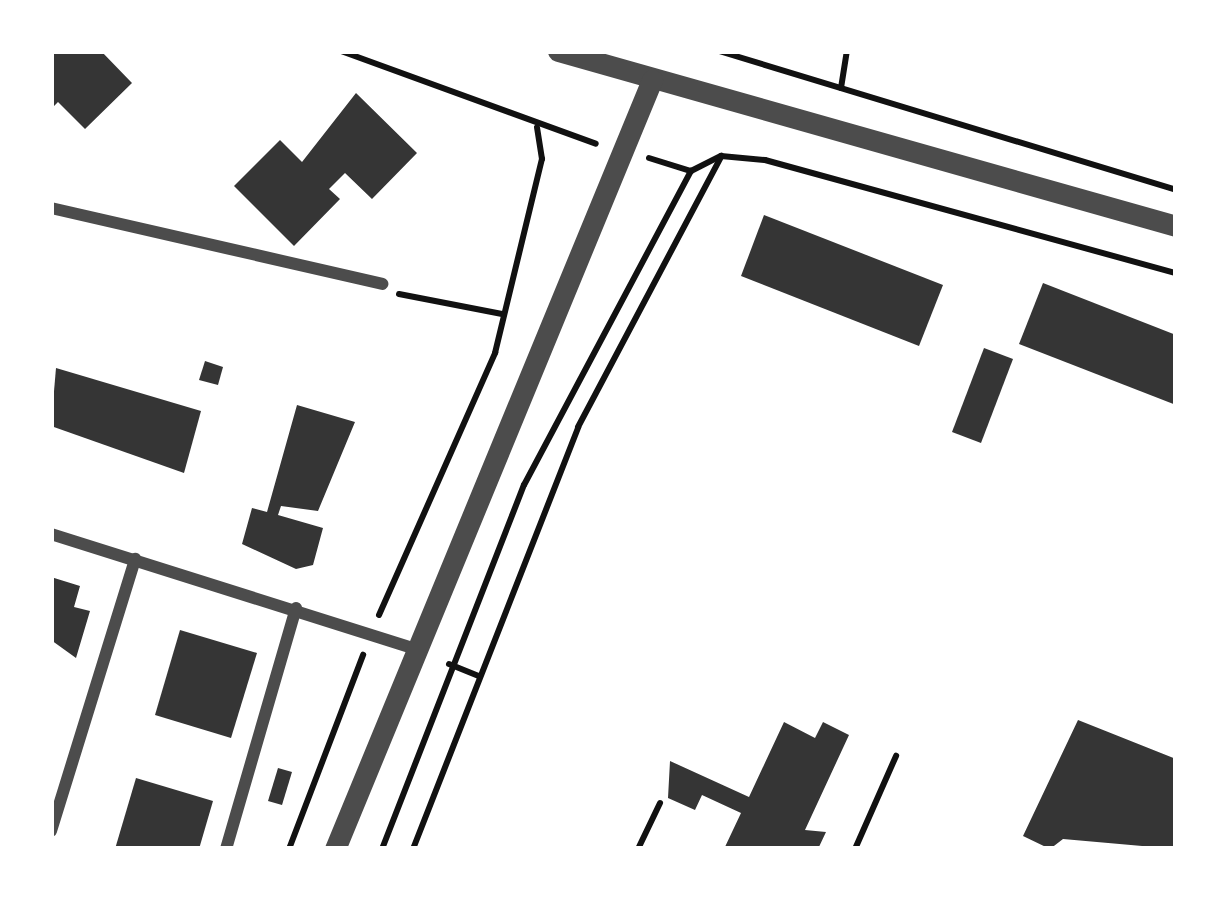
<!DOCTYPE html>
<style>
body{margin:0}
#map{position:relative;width:1227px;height:900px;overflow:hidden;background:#fff;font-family:"Sofia Sans Condensed",sans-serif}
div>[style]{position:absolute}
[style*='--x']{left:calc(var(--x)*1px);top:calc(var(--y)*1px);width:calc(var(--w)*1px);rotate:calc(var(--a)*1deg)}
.building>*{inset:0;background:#353535}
.path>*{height:6px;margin:-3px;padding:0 3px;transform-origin:3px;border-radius:3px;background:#111}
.minor>*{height:12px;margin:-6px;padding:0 6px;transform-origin:6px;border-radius:6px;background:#4c4c4c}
.tertiary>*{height:21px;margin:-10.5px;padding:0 10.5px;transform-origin:10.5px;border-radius:10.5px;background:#4c4c4c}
span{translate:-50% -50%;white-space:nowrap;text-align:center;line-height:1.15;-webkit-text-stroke:9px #fff;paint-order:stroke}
.frame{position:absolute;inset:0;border:54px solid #fff;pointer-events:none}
</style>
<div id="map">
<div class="building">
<div style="clip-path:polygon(51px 51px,101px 51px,132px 83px,85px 129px,58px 102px,51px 109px)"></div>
<div style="clip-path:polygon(356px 93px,417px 153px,372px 199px,345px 173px,329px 189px,340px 199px,294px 246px,234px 186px,280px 140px,302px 162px)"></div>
<div style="clip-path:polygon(764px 215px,943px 285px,919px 346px,741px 276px)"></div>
<div style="clip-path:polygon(1043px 283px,1176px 335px,1176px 405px,1019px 344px)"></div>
<div style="clip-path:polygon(984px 348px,1013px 359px,981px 443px,952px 432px)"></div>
<div style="clip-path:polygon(205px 361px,223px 367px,218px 385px,199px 380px)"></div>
<div style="clip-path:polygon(56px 368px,201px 411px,184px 473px,51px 426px)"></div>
<div style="clip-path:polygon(297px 405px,355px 422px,318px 511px,281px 506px,278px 515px,323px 528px,313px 565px,296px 569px,242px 544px,252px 508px,267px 512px)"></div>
<div style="clip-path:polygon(51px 577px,80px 586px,74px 607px,90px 611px,76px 658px,51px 640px)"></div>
<div style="clip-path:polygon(180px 630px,257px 653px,231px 738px,155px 715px)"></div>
<div style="clip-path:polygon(1078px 720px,1176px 759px,1176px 849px,1063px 839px,1050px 849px,1023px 836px)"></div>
<div style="clip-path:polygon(784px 722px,815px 738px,823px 722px,849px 735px,805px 830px,826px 832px,818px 849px,724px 849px,741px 813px,702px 795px,695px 810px,668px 798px,670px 761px,749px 797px)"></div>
<div style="clip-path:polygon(278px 768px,292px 772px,282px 805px,268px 801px)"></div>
<div style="clip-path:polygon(136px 778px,213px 801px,199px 849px,115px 849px)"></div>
</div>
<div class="path">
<div style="--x:341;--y:51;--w:271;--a:20"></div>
<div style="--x:719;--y:51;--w:478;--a:16.9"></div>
<div style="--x:841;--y:88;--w:37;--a:-81"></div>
<div style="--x:649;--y:158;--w:44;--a:17.2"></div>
<div style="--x:399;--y:294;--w:105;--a:11"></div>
<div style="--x:379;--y:615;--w:287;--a:-66.1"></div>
<div style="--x:495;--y:353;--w:200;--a:-76.4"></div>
<div style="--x:542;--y:159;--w:32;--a:-99"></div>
<div style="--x:449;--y:664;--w:32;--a:22"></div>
<div style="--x:289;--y:849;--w:208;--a:-69.1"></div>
<div style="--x:382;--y:849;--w:391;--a:-68.7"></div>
<div style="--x:524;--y:485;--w:356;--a:-62"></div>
<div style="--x:691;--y:171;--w:34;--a:-27"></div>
<div style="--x:721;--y:156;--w:44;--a:5.2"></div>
<div style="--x:765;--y:160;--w:426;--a:15.4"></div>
<div style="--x:413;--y:849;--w:453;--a:-68.6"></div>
<div style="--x:578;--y:427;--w:306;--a:-62.1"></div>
<div style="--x:638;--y:849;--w:51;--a:-64.4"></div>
<div style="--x:855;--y:849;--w:102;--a:-66.2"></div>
</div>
<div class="minor">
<div style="--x:51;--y:208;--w:340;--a:12.9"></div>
<div style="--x:51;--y:534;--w:379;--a:17.5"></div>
<div style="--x:51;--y:831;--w:285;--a:-72.8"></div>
<div style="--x:226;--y:849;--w:251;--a:-73.8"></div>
</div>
<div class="tertiary">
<div style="--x:558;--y:51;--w:642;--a:15.81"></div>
<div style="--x:335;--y:849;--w:832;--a:-67.6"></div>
</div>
<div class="frame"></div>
</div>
